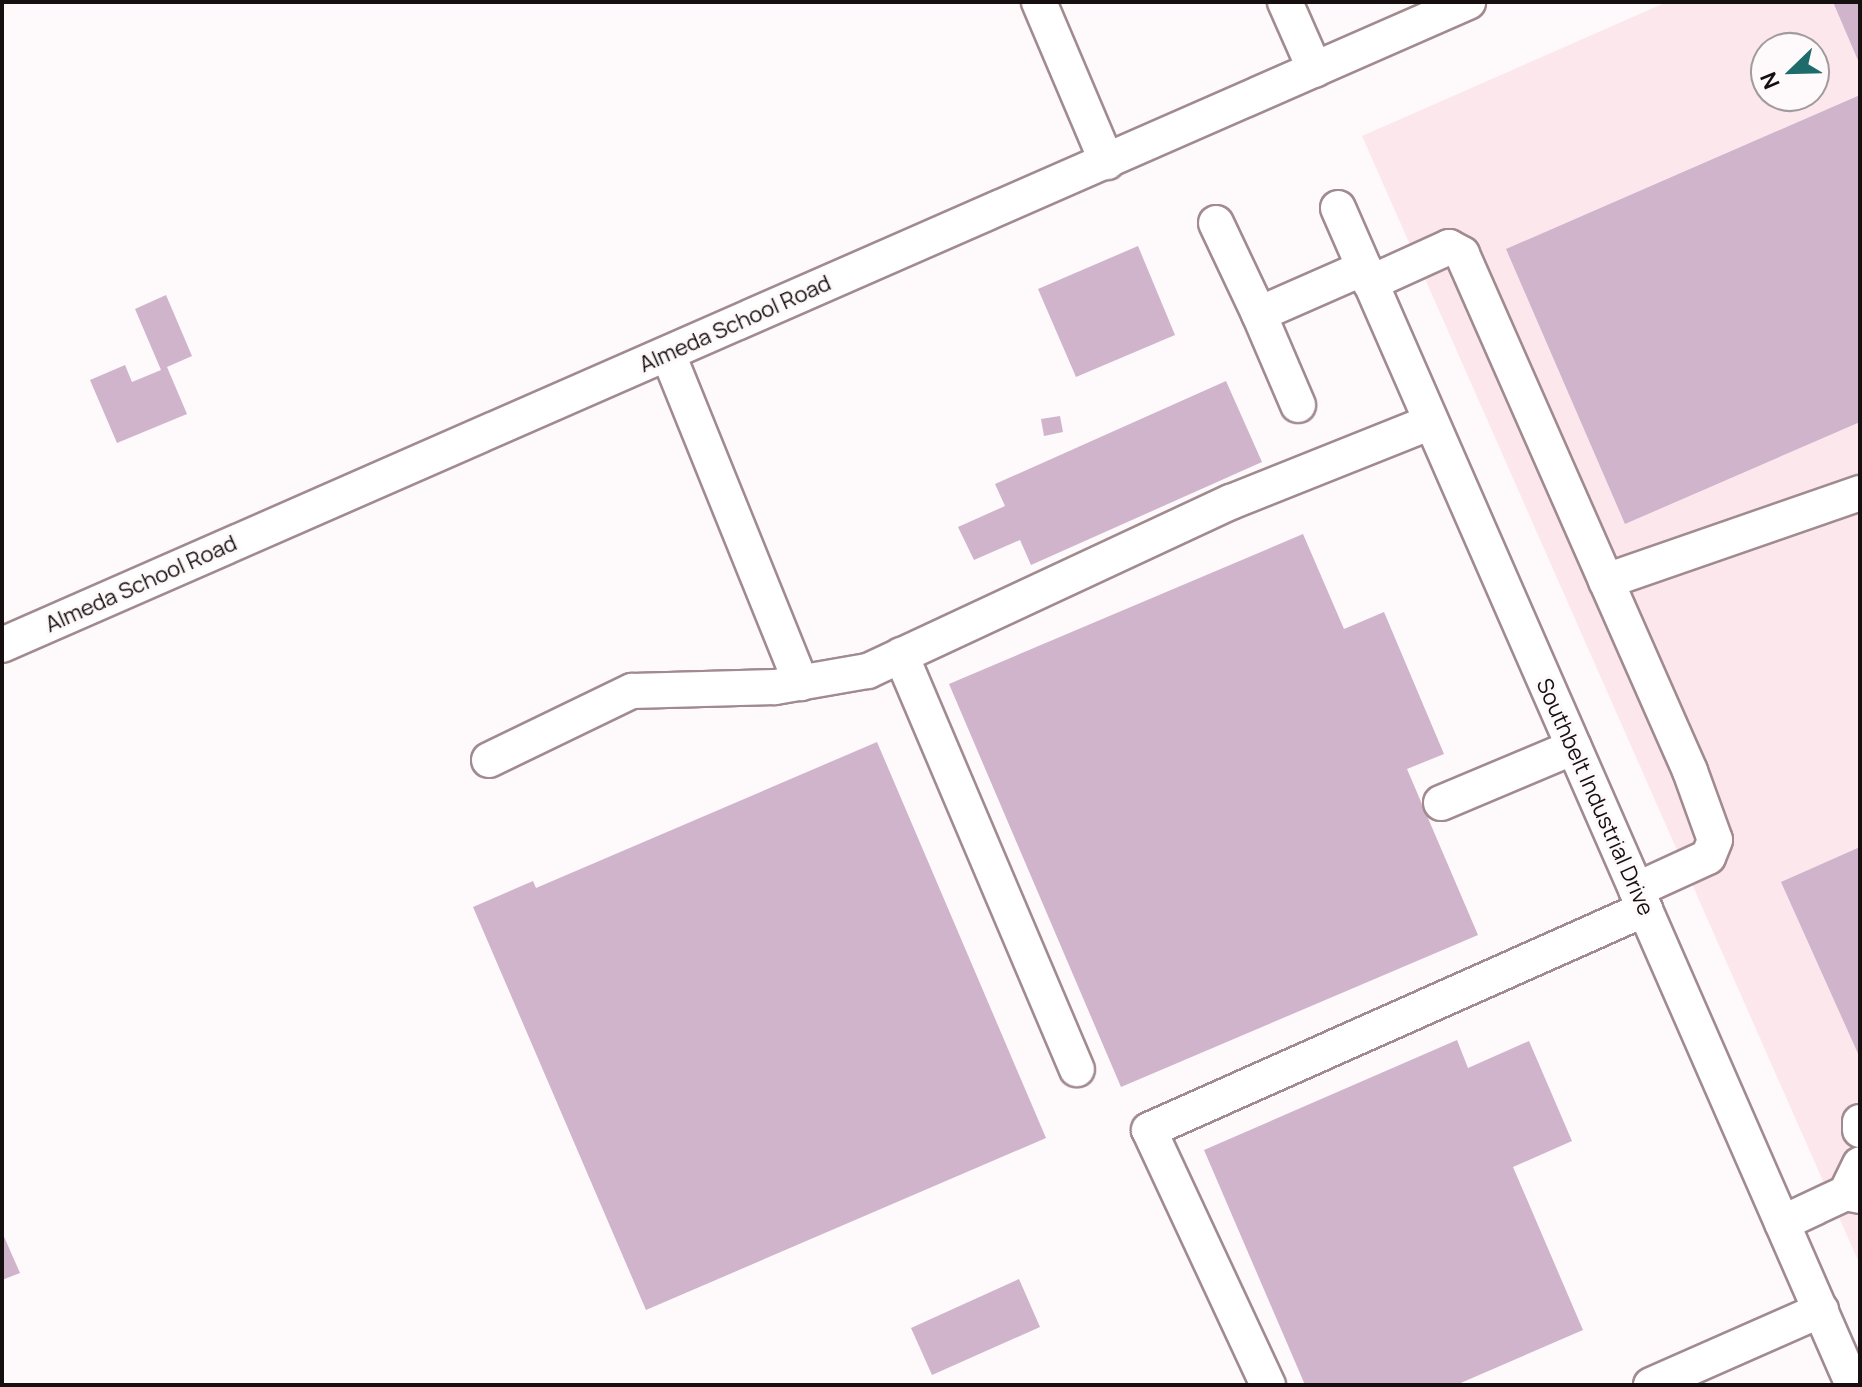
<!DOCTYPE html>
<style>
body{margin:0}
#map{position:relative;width:1862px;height:1387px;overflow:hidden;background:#fef9fa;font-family:Manrope,sans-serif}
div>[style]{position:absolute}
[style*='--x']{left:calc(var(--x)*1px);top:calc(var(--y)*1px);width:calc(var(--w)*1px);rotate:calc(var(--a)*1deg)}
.built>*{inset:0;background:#fce8ec}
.building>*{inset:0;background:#d0b4cc}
.roads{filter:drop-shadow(2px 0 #a18b90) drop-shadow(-2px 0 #a18b90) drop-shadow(0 2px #a18b90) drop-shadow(0 -2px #a18b90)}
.minor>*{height:34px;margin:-17px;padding:0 17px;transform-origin:17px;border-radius:17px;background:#fff}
span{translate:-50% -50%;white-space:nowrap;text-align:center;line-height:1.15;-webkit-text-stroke:6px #fef9fa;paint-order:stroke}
.street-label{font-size:22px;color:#160f10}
.frame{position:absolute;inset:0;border:4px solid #160f10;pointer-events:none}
.north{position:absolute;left:1750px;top:32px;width:80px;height:80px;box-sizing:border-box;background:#fef9fa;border:2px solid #a19b9c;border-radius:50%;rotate:247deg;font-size:22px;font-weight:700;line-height:32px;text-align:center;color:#160f10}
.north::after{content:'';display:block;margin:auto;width:28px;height:36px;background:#1e6b6c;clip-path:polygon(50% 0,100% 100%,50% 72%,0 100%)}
</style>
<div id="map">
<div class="built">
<div style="clip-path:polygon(evenodd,1667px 2px,1860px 2px,1860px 1265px,1362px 136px,1667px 2px,1766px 48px,1814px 48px,1814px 96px,1766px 96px,1766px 48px)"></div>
</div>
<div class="building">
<div style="clip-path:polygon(1833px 2px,1860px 2px,1860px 65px)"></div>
<div style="clip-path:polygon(1860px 95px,1860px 422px,1625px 524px,1506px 249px)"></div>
<div style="clip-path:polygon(1138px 246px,1175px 335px,1076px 377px,1038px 289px)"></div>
<div style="clip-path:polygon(166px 295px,192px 356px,167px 367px,187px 414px,117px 443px,90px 380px,125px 365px,132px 382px,161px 370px,135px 309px)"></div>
<div style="clip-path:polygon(1226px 381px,1262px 462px,1031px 565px,1020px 540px,974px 560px,958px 527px,1005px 506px,995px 484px)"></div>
<div style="clip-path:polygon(1060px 416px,1063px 432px,1044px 436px,1041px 419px)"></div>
<div style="clip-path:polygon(1303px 534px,1344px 629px,1384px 612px,1444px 754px,1407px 769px,1478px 935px,1121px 1087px,949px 684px)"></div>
<div style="clip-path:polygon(877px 742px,1046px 1138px,646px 1310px,473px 907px,533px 881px,536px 888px)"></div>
<div style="clip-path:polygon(1860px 847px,1860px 1058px,1781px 882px)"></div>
<div style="clip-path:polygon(1457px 1040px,1468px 1068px,1529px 1041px,1572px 1141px,1513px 1167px,1583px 1330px,1456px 1385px,1305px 1385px,1204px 1150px)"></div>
<div style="clip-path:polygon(2px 1232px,20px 1273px,2px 1280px)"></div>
<div style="clip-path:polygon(1019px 1279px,1040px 1327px,932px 1375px,911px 1328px)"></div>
</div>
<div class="roads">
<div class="minor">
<div style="--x:1039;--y:2;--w:174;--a:67"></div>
<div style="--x:1285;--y:2;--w:74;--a:66.2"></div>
<div style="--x:1338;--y:208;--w:1285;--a:66.37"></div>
<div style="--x:1216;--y:223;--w:101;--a:64.7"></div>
<div style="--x:1259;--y:314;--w:115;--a:-23.7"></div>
<div style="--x:1370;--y:283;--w:87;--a:-24.5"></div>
<div style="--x:1449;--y:247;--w:15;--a:28"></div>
<div style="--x:1462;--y:254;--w:565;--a:66.2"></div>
<div style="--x:1690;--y:771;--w:73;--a:70.1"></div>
<div style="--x:1715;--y:840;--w:18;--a:112"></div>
<div style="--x:1708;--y:857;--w:79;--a:155.4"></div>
<div style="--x:1259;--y:314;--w:99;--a:66.8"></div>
<div style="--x:668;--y:354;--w:355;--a:68"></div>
<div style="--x:1606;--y:581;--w:269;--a:-19.1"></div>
<div style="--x:2;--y:645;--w:1601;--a:-23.68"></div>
<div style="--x:901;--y:655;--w:450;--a:67"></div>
<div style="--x:489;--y:760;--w:159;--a:-25.8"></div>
<div style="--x:632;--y:691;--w:143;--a:-1.6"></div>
<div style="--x:775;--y:687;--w:94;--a:-9.8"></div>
<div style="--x:868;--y:671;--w:400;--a:-25"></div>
<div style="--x:1231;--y:502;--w:215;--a:-21.8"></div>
<div style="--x:1441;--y:803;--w:144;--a:-22.8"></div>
<div style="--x:1860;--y:1122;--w:8;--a:90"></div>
<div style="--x:1846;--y:1193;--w:32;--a:-64"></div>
<div style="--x:1782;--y:1223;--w:71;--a:-25.1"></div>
<div style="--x:1846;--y:1193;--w:14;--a:12"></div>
<div style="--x:1268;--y:1385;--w:281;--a:-115"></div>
<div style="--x:1149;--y:1130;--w:543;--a:-24.02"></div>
<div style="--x:1651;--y:1385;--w:186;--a:-23.8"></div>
</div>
</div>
<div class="street-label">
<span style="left:735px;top:324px;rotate:-24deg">Almeda School Road</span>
<span style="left:141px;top:584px;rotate:-24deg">Almeda School Road</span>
<span style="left:1595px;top:797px;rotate:66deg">Southbelt Industrial Drive</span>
</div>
<div class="frame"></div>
<div class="north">N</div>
</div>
